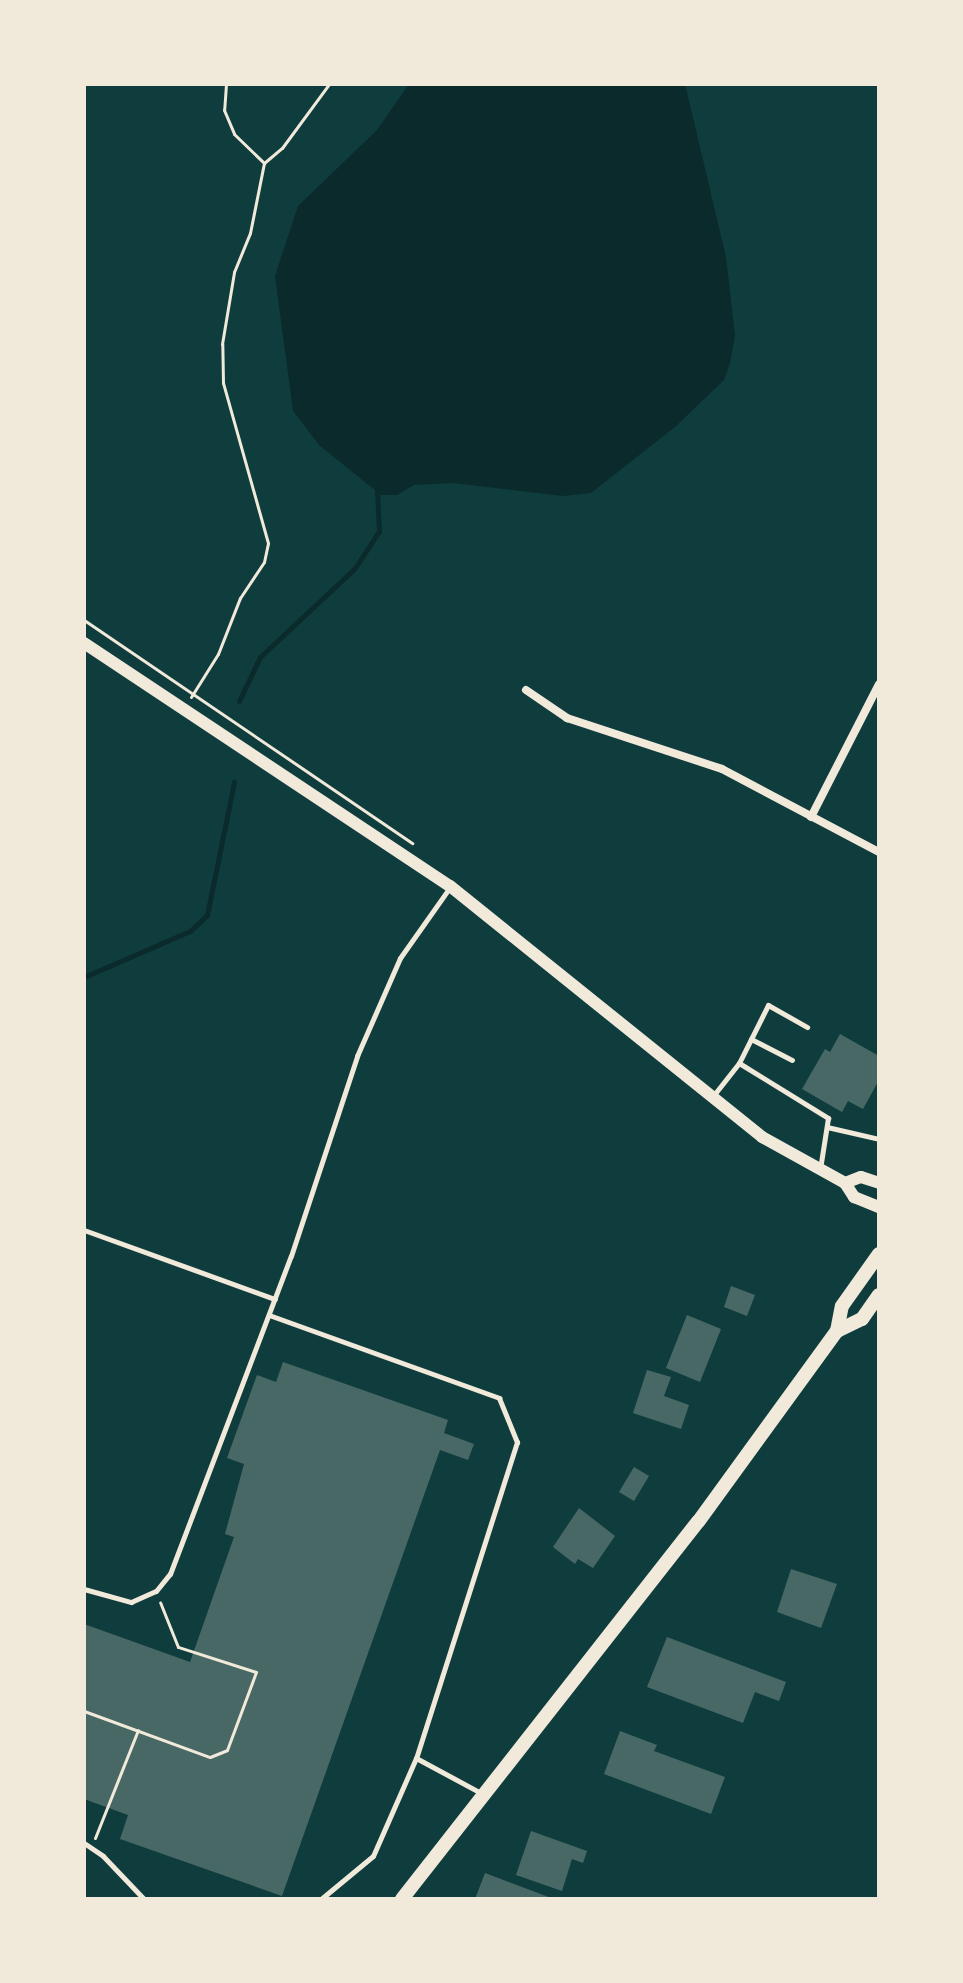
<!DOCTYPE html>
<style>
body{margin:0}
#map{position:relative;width:963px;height:1983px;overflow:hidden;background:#0f3d3e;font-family:"Golos Text",sans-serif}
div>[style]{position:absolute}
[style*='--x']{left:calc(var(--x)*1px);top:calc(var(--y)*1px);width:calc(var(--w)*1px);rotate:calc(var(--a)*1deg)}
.water>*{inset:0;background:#0a2a2b}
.stream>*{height:5px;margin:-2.5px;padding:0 2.5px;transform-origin:2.5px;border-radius:2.5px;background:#0a2a2b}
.building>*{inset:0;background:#486865}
.path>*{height:3px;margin:-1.5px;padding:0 1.5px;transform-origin:1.5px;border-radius:1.5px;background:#f1e9da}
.service>*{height:5px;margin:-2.5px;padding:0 2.5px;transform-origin:2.5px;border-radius:2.5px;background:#f1e9da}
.minor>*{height:8px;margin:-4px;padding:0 4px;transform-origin:4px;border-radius:4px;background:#f1e9da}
.tertiary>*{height:12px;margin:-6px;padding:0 6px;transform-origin:6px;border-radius:6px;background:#f1e9da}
.secondary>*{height:14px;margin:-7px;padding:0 7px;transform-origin:7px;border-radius:7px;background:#f1e9da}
span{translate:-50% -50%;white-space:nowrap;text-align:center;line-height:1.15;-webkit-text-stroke:7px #f1e9da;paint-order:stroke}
.frame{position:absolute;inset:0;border:86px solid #f1e9da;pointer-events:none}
</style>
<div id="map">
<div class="water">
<div style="clip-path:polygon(409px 84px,685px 84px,726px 257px,735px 336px,730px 363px,724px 380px,675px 427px,591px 493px,563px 496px,453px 483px,414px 485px,397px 495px,381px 495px,319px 445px,293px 411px,275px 276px,298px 206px,377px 130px)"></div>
</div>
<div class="stream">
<div style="--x:239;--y:701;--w:49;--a:-64.5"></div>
<div style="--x:260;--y:657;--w:130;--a:-43.1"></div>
<div style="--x:355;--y:568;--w:44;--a:-57"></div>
<div style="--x:379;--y:531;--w:41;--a:-92.8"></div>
<div style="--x:84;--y:977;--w:116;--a:-23.5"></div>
<div style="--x:190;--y:931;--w:23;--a:-43"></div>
<div style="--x:207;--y:915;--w:136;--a:-78.5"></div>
</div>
<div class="building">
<div style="clip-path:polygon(840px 1034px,879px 1056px,879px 1080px,863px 1109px,848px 1101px,842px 1112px,802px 1089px,825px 1049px,830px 1052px)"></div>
<div style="clip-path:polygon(731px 1286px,755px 1295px,747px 1316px,724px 1307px)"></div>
<div style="clip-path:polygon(687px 1315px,721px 1329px,700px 1382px,666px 1368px)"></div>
<div style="clip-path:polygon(283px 1362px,448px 1420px,444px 1433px,474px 1444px,468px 1460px,440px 1450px,282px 1896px,120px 1839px,128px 1815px,84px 1799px,84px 1624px,190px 1662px,234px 1537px,225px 1534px,244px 1464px,227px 1458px,257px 1375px,276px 1382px)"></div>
<div style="clip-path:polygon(647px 1370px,671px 1377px,664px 1396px,689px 1405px,681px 1429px,633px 1413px)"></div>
<div style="clip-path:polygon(634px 1467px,649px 1476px,634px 1501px,619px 1492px)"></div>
<div style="clip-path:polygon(579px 1508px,615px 1536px,593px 1568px,578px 1559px,575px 1564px,553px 1547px)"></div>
<div style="clip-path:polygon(791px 1569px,837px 1584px,821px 1628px,777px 1612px)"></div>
<div style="clip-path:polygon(667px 1637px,786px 1682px,779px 1701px,755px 1692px,743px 1723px,647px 1687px)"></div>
<div style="clip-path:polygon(620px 1731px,657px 1745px,654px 1751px,725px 1777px,711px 1814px,604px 1774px)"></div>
<div style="clip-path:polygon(531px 1831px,587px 1851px,583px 1863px,572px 1859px,562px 1891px,516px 1875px)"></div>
<div style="clip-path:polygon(485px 1873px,554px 1899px,475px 1899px)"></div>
</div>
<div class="path">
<div style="--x:226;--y:84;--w:26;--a:94"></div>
<div style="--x:224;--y:110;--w:26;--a:67"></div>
<div style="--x:234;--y:134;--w:42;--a:44"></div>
<div style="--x:84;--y:620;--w:397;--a:34.2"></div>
<div style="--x:191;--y:697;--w:51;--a:-57.9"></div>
<div style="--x:218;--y:654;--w:60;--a:-68.6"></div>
<div style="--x:240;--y:598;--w:43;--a:-56.3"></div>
<div style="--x:264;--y:562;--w:19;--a:-78"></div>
<div style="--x:268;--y:543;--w:166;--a:-105.7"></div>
<div style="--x:223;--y:383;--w:39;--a:-91"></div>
<div style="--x:222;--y:344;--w:73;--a:-80.5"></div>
<div style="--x:234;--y:272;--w:42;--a:-67.7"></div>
<div style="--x:250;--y:233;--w:71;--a:-78.7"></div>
<div style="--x:264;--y:163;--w:23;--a:-40"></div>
<div style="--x:282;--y:148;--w:79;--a:-53.7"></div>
<div style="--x:84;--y:1711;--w:134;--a:20.1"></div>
<div style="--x:210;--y:1757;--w:18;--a:-22"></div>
<div style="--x:227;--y:1750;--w:83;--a:-69.6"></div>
<div style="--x:256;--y:1672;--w:82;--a:-162.2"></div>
<div style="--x:178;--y:1647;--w:48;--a:-111.8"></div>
<div style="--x:95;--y:1838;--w:116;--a:-68.3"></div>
</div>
<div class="service">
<div style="--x:751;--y:1039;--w:46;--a:27.1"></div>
<div style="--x:739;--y:1063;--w:65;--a:-63.4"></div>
<div style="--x:768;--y:1005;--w:45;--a:29.4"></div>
<div style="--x:713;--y:1096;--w:42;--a:-51.8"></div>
<div style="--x:739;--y:1063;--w:105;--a:31.7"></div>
<div style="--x:828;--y:1118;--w:52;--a:98.9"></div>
<div style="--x:827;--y:1127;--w:53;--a:13"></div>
<div style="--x:84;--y:1230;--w:203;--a:19.9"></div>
<div style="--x:269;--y:1315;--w:245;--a:19.8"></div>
<div style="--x:499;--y:1398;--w:48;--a:67.8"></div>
<div style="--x:517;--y:1442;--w:332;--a:107.7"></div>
<div style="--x:84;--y:1589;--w:49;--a:15.5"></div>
<div style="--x:131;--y:1602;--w:27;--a:-24"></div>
<div style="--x:156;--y:1591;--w:22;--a:-51"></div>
<div style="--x:170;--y:1574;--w:340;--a:-69.2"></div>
<div style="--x:291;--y:1256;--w:211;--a:-71.7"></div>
<div style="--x:357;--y:1056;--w:107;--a:-66.3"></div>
<div style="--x:400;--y:958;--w:87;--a:-54.8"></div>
<div style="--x:84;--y:1843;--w:23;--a:34"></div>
<div style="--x:103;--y:1856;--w:59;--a:46.4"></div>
<div style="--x:321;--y:1899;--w:67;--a:-39.6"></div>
<div style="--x:373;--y:1856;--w:107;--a:-66.3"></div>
<div style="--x:416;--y:1758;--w:74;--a:28.3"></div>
</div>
<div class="minor">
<div style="--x:526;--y:690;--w:50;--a:34.3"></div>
<div style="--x:567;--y:718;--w:163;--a:18.2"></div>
<div style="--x:722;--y:769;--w:178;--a:27.9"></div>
<div style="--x:811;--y:817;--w:149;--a:-62.9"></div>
</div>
<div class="tertiary">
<div style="--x:84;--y:643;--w:439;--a:33.6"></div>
<div style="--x:450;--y:886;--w:400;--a:38.8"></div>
<div style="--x:762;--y:1137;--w:95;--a:29"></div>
<div style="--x:845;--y:1183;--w:17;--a:57"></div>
<div style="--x:854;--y:1197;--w:27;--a:22"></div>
<div style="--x:845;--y:1183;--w:17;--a:-21"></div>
<div style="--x:861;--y:1177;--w:19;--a:18"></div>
</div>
<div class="secondary">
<div style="--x:837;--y:1331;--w:28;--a:-26"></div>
<div style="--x:862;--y:1319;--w:29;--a:-55"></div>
<div style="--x:402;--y:1899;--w:479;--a:-51.9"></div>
<div style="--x:698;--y:1522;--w:236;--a:-54"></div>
<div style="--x:837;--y:1331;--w:25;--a:-79"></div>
<div style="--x:842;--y:1306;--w:64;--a:-54.6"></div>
</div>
<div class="frame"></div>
</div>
